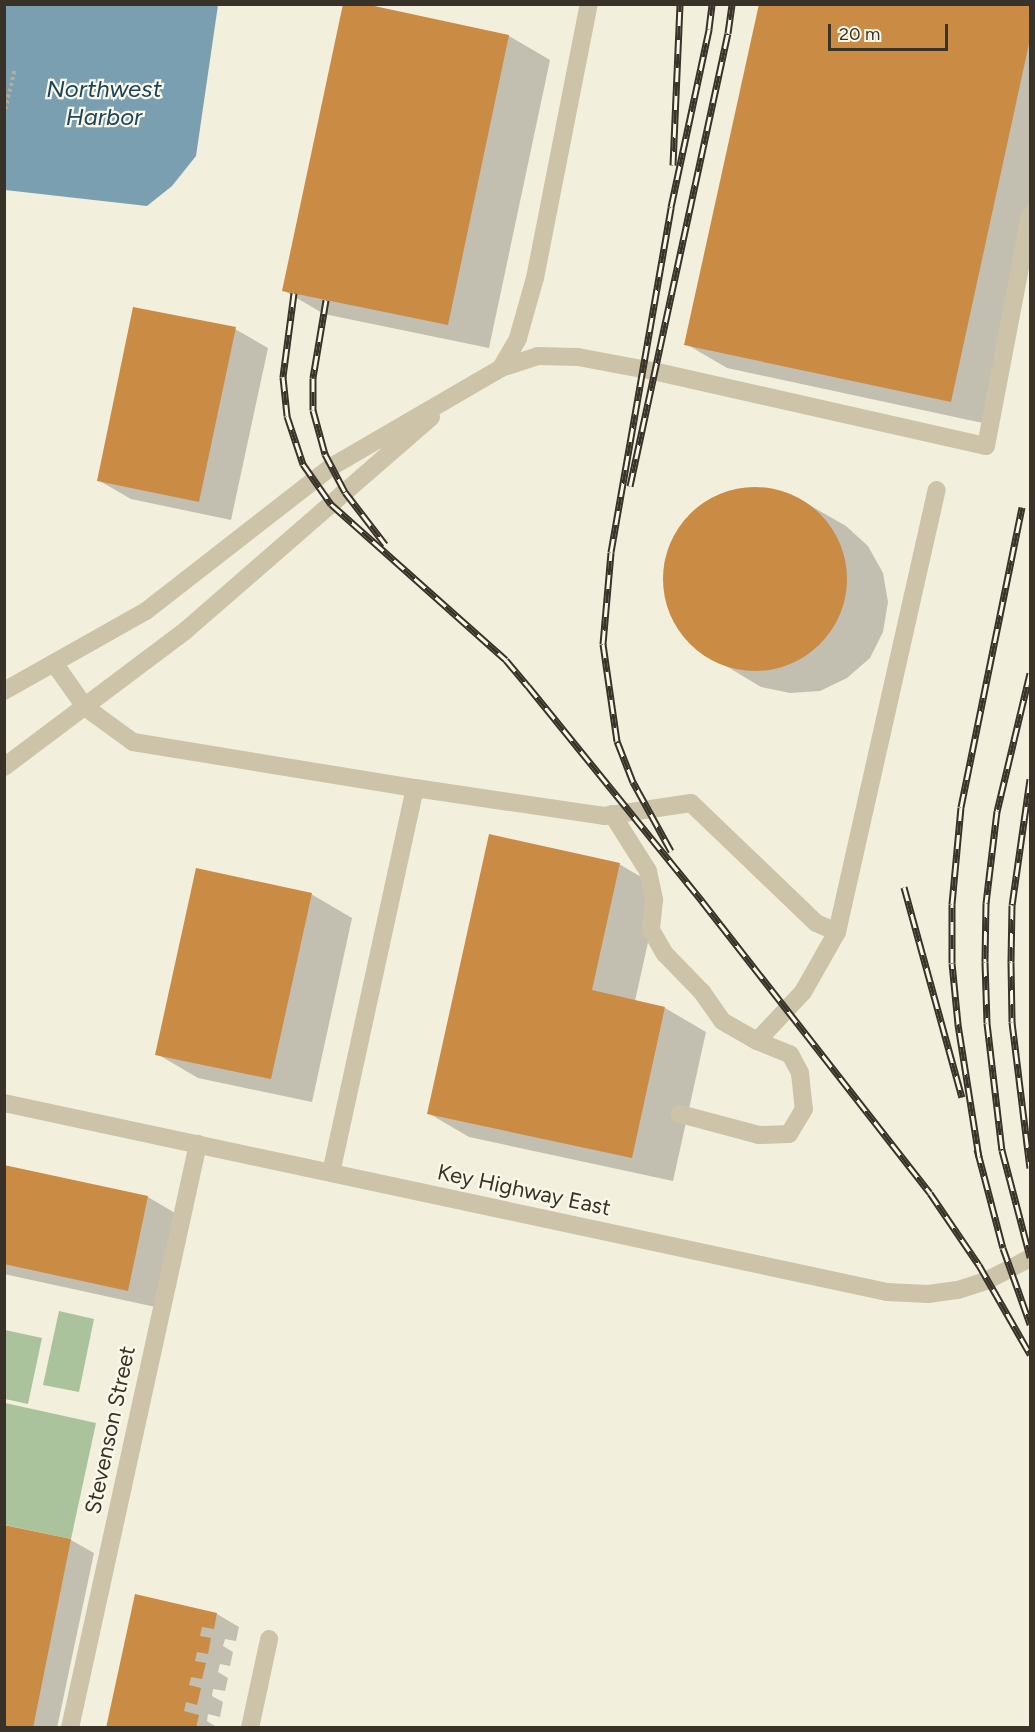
<!DOCTYPE html>
<style>
body{margin:0}
#map{position:relative;width:1035px;height:1732px;overflow:hidden;background:#f3efdd;font-family:Figtree,sans-serif}
div>[style]{position:absolute}
[style*='--x']{left:calc(var(--x)*1px);top:calc(var(--y)*1px);width:calc(var(--w)*1px);rotate:calc(var(--a)*1deg)}
.green>*{inset:0;background:#aac39c}
.water>*{inset:0;background:#7a9fb1}
.shadow>*{inset:0;background:#0003}
.building>*{inset:0;background:#ca8c44}
.round{border-radius:50%}
.path>*{height:4px;margin-top:-2px;transform-origin:0;background:repeating-linear-gradient(90deg,#b8ad92 0 3px,transparent 0 6px)}
.lane>*{height:18px;margin:-9px;padding:0 9px;transform-origin:9px;border-radius:9px;background:#ccc3a8}
.street>*{height:18px;margin:-9px;padding:0 9px;transform-origin:9px;border-radius:9px;background:#ccc3a8}
.rail>*{height:7px;margin-top:-3.5px;transform-origin:0;background:repeating-linear-gradient(90deg,#faf8e9 0 14px,#383228 0 28px);box-sizing:border-box;border-block:2px solid #383228}
span{translate:-50% -50%;white-space:nowrap;text-align:center;line-height:1.15;-webkit-text-stroke:4.5px #faf8e9;paint-order:stroke}
.street-label{font-size:22px;color:#383228}
.water-label{font-size:24px;color:#1c455b;font-style:italic}
.frame{position:absolute;inset:0;border:6px solid #383228;pointer-events:none}
.scale{position:absolute;left:828px;top:24px;width:120px;height:27px;box-sizing:border-box;border:3px solid #383228;border-top:0;padding-left:8px;font-size:18px;line-height:21px;white-space:nowrap;color:#383228;-webkit-text-stroke:4px #faf8e9;paint-order:stroke}
</style>
<div id="map">
<div class="green">
<div style="clip-path:polygon(59px 1311px,94px 1319px,79px 1392px,43px 1385px)"></div>
<div style="clip-path:polygon(5px 1330px,42px 1338px,28px 1404px,5px 1399px)"></div>
<div style="clip-path:polygon(5px 1403px,96px 1423px,71px 1539px,5px 1525px)"></div>
</div>
<div class="water">
<div style="clip-path:polygon(5px 4px,218px 5px,196px 156px,172px 186px,147px 206px,5px 190px)"></div>
</div>
<div class="shadow">
<div style="clip-path:polygon(357px 4px,509px 36px,550px 60px,489px 348px,324px 314px,283px 290px)"></div>
<div style="clip-path:polygon(761px 4px,1030px 4px,1030px 248px,992px 425px,727px 368px,686px 344px)"></div>
<div style="clip-path:polygon(235px 329px,268px 348px,231px 520px,131px 499px,98px 480px)"></div>
<div style="clip-path:polygon(747px 488px,776px 490px,804px 502px,846px 526px,868px 546px,883px 573px,888px 602px,883px 632px,870px 658px,847px 678px,820px 691px,790px 693px,761px 687px,693px 646px,675px 623px,665px 594px,664px 564px,674px 536px,693px 512px,717px 496px)"></div>
<div style="clip-path:polygon(619px 864px,660px 888px,635px 1001px,665px 1008px,706px 1032px,673px 1181px,469px 1137px,428px 1113px)"></div>
<div style="clip-path:polygon(311px 894px,352px 918px,312px 1102px,198px 1078px,157px 1054px)"></div>
<div style="clip-path:polygon(4px 1166px,148px 1197px,180px 1216px,160px 1308px,4px 1274px)"></div>
<div style="clip-path:polygon(4px 1526px,71px 1540px,94px 1553px,57px 1728px,4px 1728px)"></div>
<div style="clip-path:polygon(137px 1596px,217px 1614px,239px 1627px,236px 1641px,225px 1639px,223px 1646px,233px 1652px,230px 1666px,220px 1664px,218px 1672px,228px 1678px,225px 1691px,213px 1689px,212px 1696px,223px 1702px,220px 1717px,208px 1714px,207px 1721px,218px 1728px,108px 1728px)"></div>
</div>
<div class="building">
<div style="clip-path:polygon(343px 4px,365px 4px,509px 35px,448px 325px,282px 291px)"></div>
<div style="clip-path:polygon(759px 4px,1030px 4px,1030px 39px,951px 402px,684px 345px)"></div>
<div style="clip-path:polygon(133px 307px,236px 327px,199px 502px,97px 481px)"></div>
<div class="round" style="left:663px;top:487px;width:184px;height:184px"></div>
<div style="clip-path:polygon(489px 834px,620px 863px,592px 990px,665px 1007px,632px 1158px,427px 1114px)"></div>
<div style="clip-path:polygon(196px 868px,312px 893px,271px 1079px,155px 1055px)"></div>
<div style="clip-path:polygon(4px 1165px,148px 1196px,128px 1291px,4px 1264px)"></div>
<div style="clip-path:polygon(4px 1525px,71px 1539px,33px 1728px,4px 1728px)"></div>
<div style="clip-path:polygon(135px 1594px,217px 1613px,214px 1629px,202px 1627px,200px 1636px,211px 1638px,208px 1654px,197px 1652px,195px 1661px,206px 1663px,202px 1679px,191px 1677px,189px 1685px,201px 1688px,197px 1705px,186px 1702px,184px 1711px,199px 1715px,196px 1728px,106px 1728px)"></div>
</div>
<div class="path">
<div style="--x:4;--y:115;--w:48;--a:-76.8"></div>
</div>
<div class="lane">
<div style="--x:501;--y:368;--w:39;--a:-18"></div>
<div style="--x:538;--y:356;--w:40;--a:1.4"></div>
<div style="--x:578;--y:357;--w:76;--a:10.6"></div>
<div style="--x:653;--y:371;--w:341;--a:12.7"></div>
<div style="--x:986;--y:446;--w:235;--a:-79.2"></div>
<div style="--x:54;--y:663;--w:54;--a:54.8"></div>
<div style="--x:85;--y:707;--w:59;--a:36.1"></div>
<div style="--x:133;--y:742;--w:286;--a:9.3"></div>
<div style="--x:415;--y:788;--w:191;--a:8.4"></div>
<div style="--x:604;--y:816;--w:88;--a:-8.5"></div>
<div style="--x:691;--y:803;--w:173;--a:43.8"></div>
<div style="--x:816;--y:923;--w:23;--a:23"></div>
<div style="--x:837;--y:932;--w:453;--a:-77.3"></div>
<div style="--x:4;--y:691;--w:163;--a:-29.4"></div>
<div style="--x:146;--y:611;--w:234;--a:-37.9"></div>
<div style="--x:331;--y:467;--w:197;--a:-30.2"></div>
<div style="--x:501;--y:368;--w:34;--a:-60"></div>
<div style="--x:518;--y:338;--w:62;--a:-74.2"></div>
<div style="--x:535;--y:278;--w:279;--a:-78.9"></div>
<div style="--x:4;--y:767;--w:226;--a:-36.9"></div>
<div style="--x:185;--y:631;--w:326;--a:-41"></div>
<div style="--x:612;--y:814;--w:67;--a:57.7"></div>
<div style="--x:648;--y:871;--w:30;--a:78"></div>
<div style="--x:654;--y:900;--w:30;--a:96"></div>
<div style="--x:651;--y:930;--w:28;--a:60"></div>
<div style="--x:665;--y:954;--w:53;--a:45.8"></div>
<div style="--x:702;--y:992;--w:35;--a:55"></div>
<div style="--x:722;--y:1021;--w:40;--a:29.7"></div>
<div style="--x:757;--y:1041;--w:35;--a:22"></div>
<div style="--x:790;--y:1054;--w:21;--a:62"></div>
<div style="--x:800;--y:1073;--w:36;--a:84"></div>
<div style="--x:804;--y:1109;--w:29;--a:121"></div>
<div style="--x:789;--y:1134;--w:30;--a:178"></div>
<div style="--x:759;--y:1135;--w:82;--a:-165.1"></div>
<div style="--x:757;--y:1041;--w:67;--a:-46.8"></div>
<div style="--x:803;--y:992;--w:69;--a:-60.5"></div>
<div style="--x:331;--y:1173;--w:394;--a:-77.7"></div>
<div style="--x:250;--y:1728;--w:91;--a:-77.9"></div>
</div>
<div class="street">
<div style="--x:4;--y:1103;--w:903;--a:12.08"></div>
<div style="--x:887;--y:1292;--w:41;--a:2.8"></div>
<div style="--x:928;--y:1294;--w:30;--a:-8"></div>
<div style="--x:958;--y:1290;--w:32;--a:-18"></div>
<div style="--x:988;--y:1280;--w:47;--a:-27.6"></div>
<div style="--x:70;--y:1728;--w:598;--a:-77.64"></div>
</div>
<div class="rail">
<div style="--x:673;--y:165;--w:161;--a:-87.5"></div>
<div style="--x:294;--y:293;--w:85;--a:97.5"></div>
<div style="--x:283;--y:377;--w:39;--a:84"></div>
<div style="--x:287;--y:416;--w:51;--a:71.6"></div>
<div style="--x:303;--y:464;--w:49;--a:55"></div>
<div style="--x:331;--y:504;--w:234;--a:41.7"></div>
<div style="--x:506;--y:660;--w:34;--a:50"></div>
<div style="--x:528;--y:686;--w:277;--a:51"></div>
<div style="--x:702;--y:901;--w:370;--a:52"></div>
<div style="--x:930;--y:1193;--w:87;--a:55.8"></div>
<div style="--x:979;--y:1265;--w:103;--a:60.2"></div>
<div style="--x:326;--y:300;--w:79;--a:99.5"></div>
<div style="--x:313;--y:378;--w:32;--a:90"></div>
<div style="--x:313;--y:410;--w:46;--a:74.7"></div>
<div style="--x:325;--y:454;--w:43;--a:62.2"></div>
<div style="--x:345;--y:492;--w:66;--a:52.4"></div>
<div style="--x:630;--y:486;--w:463;--a:-77.8"></div>
<div style="--x:728;--y:33;--w:29;--a:-82"></div>
<div style="--x:1030;--y:673;--w:142;--a:103.4"></div>
<div style="--x:997;--y:811;--w:93;--a:96.8"></div>
<div style="--x:986;--y:903;--w:59;--a:91"></div>
<div style="--x:985;--y:962;--w:61;--a:88.1"></div>
<div style="--x:987;--y:1023;--w:128;--a:83.3"></div>
<div style="--x:1002;--y:1150;--w:111;--a:75.3"></div>
<div style="--x:1030;--y:779;--w:127;--a:98.1"></div>
<div style="--x:1012;--y:905;--w:57;--a:91"></div>
<div style="--x:1011;--y:962;--w:60;--a:89"></div>
<div style="--x:1012;--y:1022;--w:147;--a:83"></div>
<div style="--x:671;--y:851;--w:79;--a:-118.8"></div>
<div style="--x:633;--y:782;--w:44;--a:-111.3"></div>
<div style="--x:617;--y:741;--w:98;--a:-98.2"></div>
<div style="--x:603;--y:644;--w:92;--a:-85"></div>
<div style="--x:611;--y:552;--w:350;--a:-80.1"></div>
<div style="--x:671;--y:207;--w:182;--a:-77.9"></div>
<div style="--x:709;--y:29;--w:25;--a:-83"></div>
<div style="--x:904;--y:887;--w:218;--a:74.6"></div>
<div style="--x:977;--y:1149;--w:102;--a:75.3"></div>
<div style="--x:1003;--y:1248;--w:81;--a:70.4"></div>
<div style="--x:979;--y:1157;--w:135;--a:-99"></div>
<div style="--x:958;--y:1024;--w:61;--a:-95.6"></div>
<div style="--x:952;--y:963;--w:59;--a:-90"></div>
<div style="--x:952;--y:904;--w:97;--a:-84.7"></div>
<div style="--x:961;--y:807;--w:306;--a:-78.5"></div>
</div>
<div class="street-label">
<span style="left:524px;top:1190px;rotate:12deg">Key Highway East</span>
<span style="left:110px;top:1430px;rotate:-78deg">Stevenson Street</span>
</div>
<div class="water-label">
<span style="left:104px;top:103px">Northwest<br>Harbor</span>
</div>
<div class="frame"></div>
<div class="scale">20 m</div>
</div>
